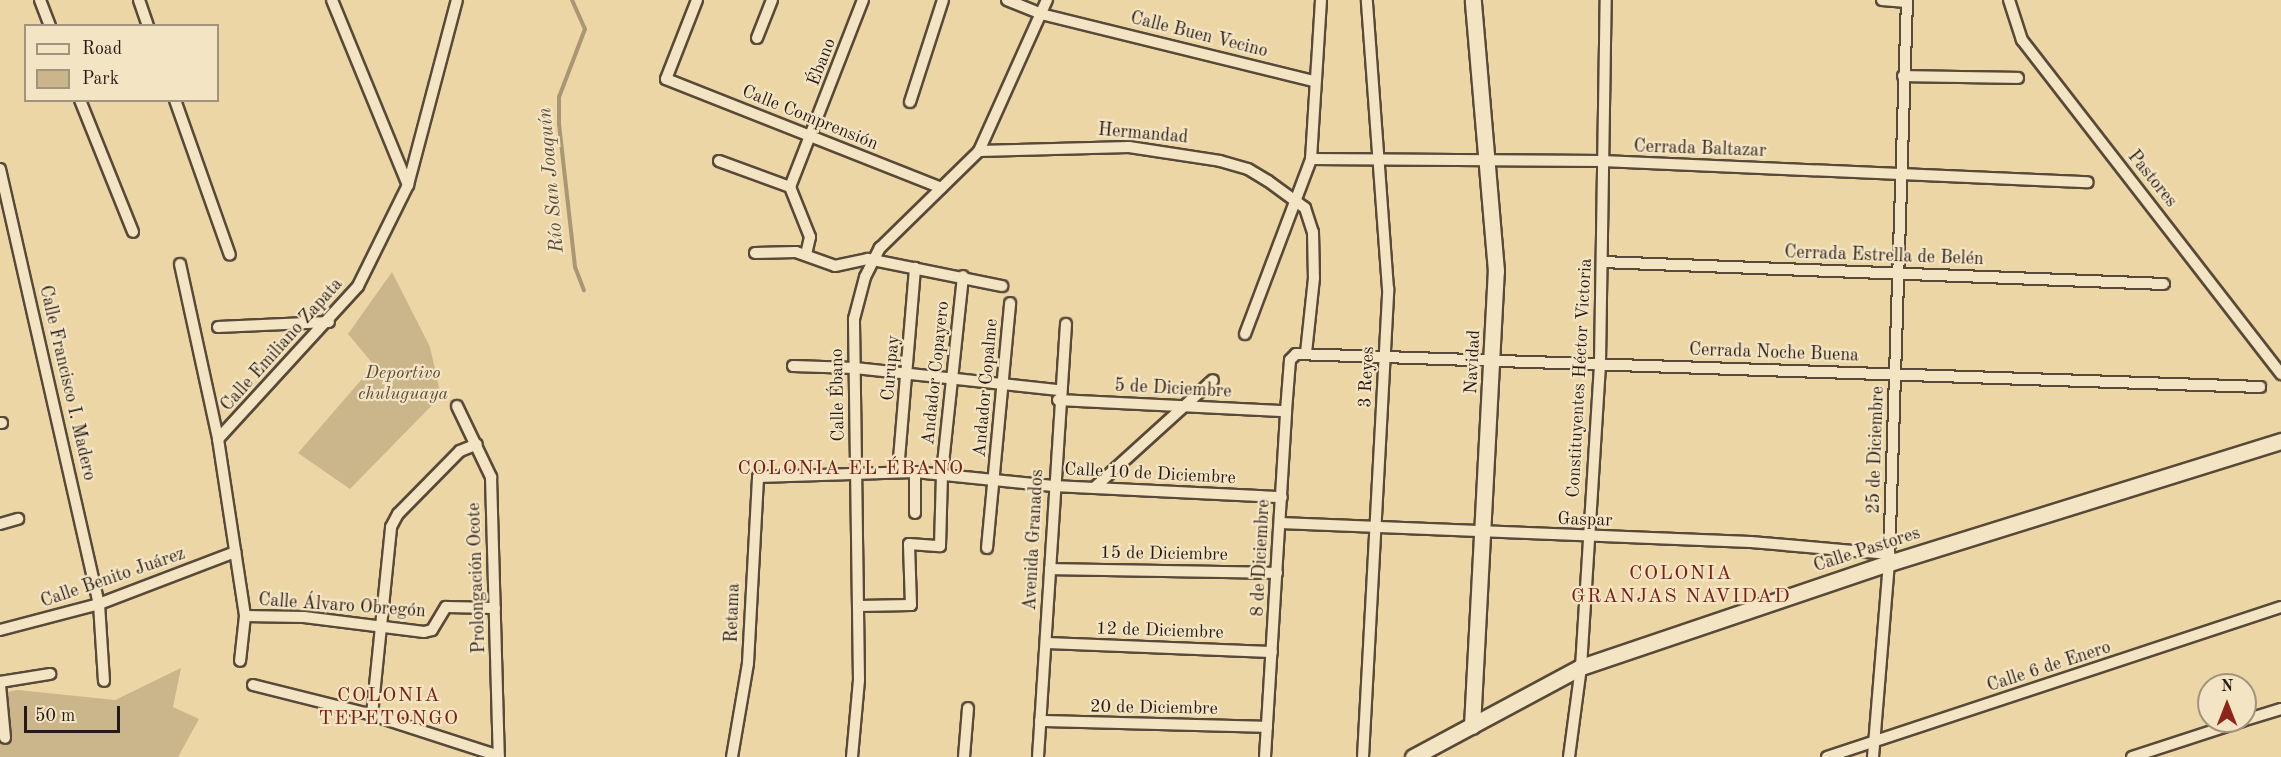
<!DOCTYPE html>
<meta charset="utf-8">
<style>
body{margin:0}
#map{position:relative;width:2281px;height:757px;overflow:hidden;background:#ecd6a5;font-family:"Old Standard TT",serif}
div>[style]{position:absolute}
[style*='--x']{left:calc(var(--x)*1px);top:calc(var(--y)*1px);width:calc(var(--w)*1px);rotate:calc(var(--a)*1deg)}
.green>*{inset:0;background:#cbb68c}
.stream>*{height:4px;margin:-2px;padding:0 2px;transform-origin:2px;border-radius:2px;background:#a99674}
.roads{filter:drop-shadow(2px 0 #584938) drop-shadow(-2px 0 #584938) drop-shadow(0 2px #584938) drop-shadow(0 -2px #584938)}
.street>*{height:10px;margin:-5px;padding:0 5px;transform-origin:5px;border-radius:5px;background:#f3e4c4}
.secondary>*{height:15px;margin:-7.5px;padding:0 7.5px;transform-origin:7.5px;border-radius:7.5px;background:#f3e4c4}
span{translate:-50% -50%;white-space:nowrap;text-align:center;line-height:1.15;-webkit-text-stroke:4.5px #f3e4c4;paint-order:stroke}
.street-label{font-size:18px;color:#271a14}
.park-label{font-size:18px;color:#584938;font-style:italic}
.water-label{font-size:20px;color:#5b4c3a;font-style:italic}
.neighbourhood-label{font-size:20px;color:#7a1f14;letter-spacing:1.5px}
.legend{position:absolute;left:24px;top:24px;width:195px;height:78px;box-sizing:border-box;background:#f3e4c4;border:2px solid #a1937e;margin:0;padding:8px 10px;list-style:none;font-size:18px;color:#271a14}
.legend li{display:flex;align-items:center;gap:12px;height:30px}
.legend b{width:30px;border:2px solid #a1937e}
.north{position:absolute;left:2197px;top:673px;width:60px;height:60px;box-sizing:border-box;background:#f3e4c4;border:2px solid #a1937e;border-radius:50%;rotate:0deg;font-size:16px;font-weight:700;line-height:24px;text-align:center;color:#271a14}
.north::after{content:'';display:block;margin:auto;width:21px;height:27px;background:#8f2418;clip-path:polygon(50% 0,100% 100%,50% 72%,0 100%)}
.scale{position:absolute;left:24px;top:706px;width:96px;height:27px;box-sizing:border-box;border:3px solid #271a14;border-top:0;padding-left:8px;font-size:18px;line-height:21px;white-space:nowrap;color:#271a14;-webkit-text-stroke:4px #f3e4c4;paint-order:stroke}
</style>
<div id="map">
<div class="green">
<div style="clip-path:polygon(392px 272px,430px 347px,441px 396px,350px 489px,298px 453px,374px 365px,348px 334px)"></div>
<div style="clip-path:polygon(181px 668px,173px 707px,199px 719px,178px 757px,0 757px,0 693px,18px 690px,115px 700px)"></div>
</div>
<div class="stream">
<div style="--x:572;--y:0;--w:32;--a:66"></div>
<div style="--x:585;--y:29;--w:73;--a:110.9"></div>
<div style="--x:559;--y:97;--w:27;--a:90"></div>
<div style="--x:559;--y:124;--w:144;--a:83.6"></div>
<div style="--x:575;--y:267;--w:25;--a:69"></div>
</div>
<div class="roads">
<div class="street">
<div style="--x:40;--y:0;--w:28;--a:69"></div>
<div style="--x:139;--y:0;--w:28;--a:71"></div>
<div style="--x:332;--y:0;--w:200;--a:67.7"></div>
<div style="--x:697;--y:0;--w:85;--a:111.4"></div>
<div style="--x:666;--y:79;--w:296;--a:21.6"></div>
<div style="--x:1007;--y:0;--w:37;--a:22"></div>
<div style="--x:1041;--y:14;--w:281;--a:13.8"></div>
<div style="--x:1882;--y:0;--w:24;--a:5"></div>
<div style="--x:2009;--y:0;--w:42;--a:72"></div>
<div style="--x:2022;--y:40;--w:423;--a:52.2"></div>
<div style="--x:757;--y:38;--w:41;--a:-68.5"></div>
<div style="--x:1903;--y:76;--w:115;--a:1"></div>
<div style="--x:80;--y:100;--w:142;--a:68.1"></div>
<div style="--x:175;--y:100;--w:164;--a:70.5"></div>
<div style="--x:910;--y:102;--w:107;--a:-72.1"></div>
<div style="--x:979;--y:151;--w:150;--a:-1.5"></div>
<div style="--x:1129;--y:147;--w:92;--a:8.7"></div>
<div style="--x:1220;--y:161;--w:29;--a:16"></div>
<div style="--x:1248;--y:169;--w:23;--a:31"></div>
<div style="--x:1268;--y:181;--w:46;--a:36.1"></div>
<div style="--x:1305;--y:208;--w:25;--a:72"></div>
<div style="--x:1313;--y:232;--w:46;--a:88.8"></div>
<div style="--x:1314;--y:278;--w:75;--a:96.1"></div>
<div style="--x:1311;--y:159;--w:291;--a:0.4"></div>
<div style="--x:1602;--y:161;--w:486;--a:2.5"></div>
<div style="--x:719;--y:161;--w:76;--a:20.1"></div>
<div style="--x:0;--y:169;--w:446;--a:77.2"></div>
<div style="--x:99;--y:604;--w:77;--a:86.3"></div>
<div style="--x:790;--y:187;--w:201;--a:-68.7"></div>
<div style="--x:790;--y:187;--w:54;--a:68.2"></div>
<div style="--x:810;--y:237;--w:18;--a:103"></div>
<div style="--x:755;--y:253;--w:41;--a:-1.4"></div>
<div style="--x:796;--y:252;--w:41;--a:19.7"></div>
<div style="--x:835;--y:266;--w:34;--a:-12"></div>
<div style="--x:868;--y:259;--w:137;--a:11.4"></div>
<div style="--x:1602;--y:262;--w:562;--a:2.24"></div>
<div style="--x:180;--y:264;--w:179;--a:77.7"></div>
<div style="--x:218;--y:439;--w:179;--a:81.3"></div>
<div style="--x:245;--y:616;--w:45;--a:96.3"></div>
<div style="--x:218;--y:327;--w:111;--a:-2.6"></div>
<div style="--x:1245;--y:334;--w:187;--a:-69.3"></div>
<div style="--x:1311;--y:159;--w:159;--a:-86.4"></div>
<div style="--x:793;--y:366;--w:62;--a:1.8"></div>
<div style="--x:855;--y:368;--w:205;--a:6.2"></div>
<div style="--x:1058;--y:400;--w:228;--a:2.8"></div>
<div style="--x:457;--y:406;--w:79;--a:64.4"></div>
<div style="--x:491;--y:477;--w:280;--a:88.4"></div>
<div style="--x:0;--y:423;--w:2;--a:0"></div>
<div style="--x:218;--y:439;--w:207;--a:-47.5"></div>
<div style="--x:358;--y:286;--w:113;--a:-63.7"></div>
<div style="--x:408;--y:185;--w:191;--a:-75.2"></div>
<div style="--x:898;--y:471;--w:204;--a:-85.2"></div>
<div style="--x:1095;--y:487;--w:159;--a:-42.2"></div>
<div style="--x:915;--y:513;--w:41;--a:-90"></div>
<div style="--x:1280;--y:523;--w:471;--a:2.3"></div>
<div style="--x:1751;--y:542;--w:139;--a:5"></div>
<div style="--x:0;--y:524;--w:19;--a:-16"></div>
<div style="--x:987;--y:548;--w:246;--a:-84.6"></div>
<div style="--x:1050;--y:569;--w:227;--a:1"></div>
<div style="--x:859;--y:606;--w:52;--a:-1.1"></div>
<div style="--x:911;--y:605;--w:61;--a:-91.9"></div>
<div style="--x:909;--y:544;--w:31;--a:4"></div>
<div style="--x:940;--y:546;--w:73;--a:-88.4"></div>
<div style="--x:942;--y:473;--w:198;--a:-83.9"></div>
<div style="--x:245;--y:616;--w:59;--a:1"></div>
<div style="--x:304;--y:617;--w:121;--a:7.1"></div>
<div style="--x:424;--y:632;--w:8;--a:-14"></div>
<div style="--x:432;--y:630;--w:27;--a:-59"></div>
<div style="--x:446;--y:607;--w:49;--a:1.2"></div>
<div style="--x:0;--y:630;--w:102;--a:-14.7"></div>
<div style="--x:99;--y:604;--w:146;--a:-20.9"></div>
<div style="--x:1046;--y:643;--w:226;--a:2.3"></div>
<div style="--x:0;--y:682;--w:51;--a:-9.1"></div>
<div style="--x:0;--y:685;--w:53;--a:84.6"></div>
<div style="--x:253;--y:685;--w:123;--a:14.1"></div>
<div style="--x:372;--y:715;--w:133;--a:17.9"></div>
<div style="--x:372;--y:715;--w:189;--a:-84.2"></div>
<div style="--x:391;--y:527;--w:15;--a:-62"></div>
<div style="--x:398;--y:514;--w:88;--a:-45.5"></div>
<div style="--x:460;--y:451;--w:18;--a:-22"></div>
<div style="--x:2245;--y:720;--w:38;--a:-17"></div>
<div style="--x:1040;--y:721;--w:227;--a:1.5"></div>
<div style="--x:732;--y:757;--w:95;--a:-80.3"></div>
<div style="--x:748;--y:663;--w:186;--a:-86.9"></div>
<div style="--x:758;--y:477;--w:157;--a:-1.8"></div>
<div style="--x:915;--y:472;--w:139;--a:5.8"></div>
<div style="--x:1053;--y:486;--w:229;--a:2.8"></div>
<div style="--x:852;--y:757;--w:77;--a:-84.8"></div>
<div style="--x:859;--y:680;--w:361;--a:-90.8"></div>
<div style="--x:854;--y:319;--w:43;--a:-75.3"></div>
<div style="--x:865;--y:277;--w:33;--a:-63"></div>
<div style="--x:880;--y:248;--w:139;--a:-44.4"></div>
<div style="--x:979;--y:151;--w:166;--a:-65.8"></div>
<div style="--x:964;--y:757;--w:49;--a:-85.3"></div>
<div style="--x:1038;--y:757;--w:434;--a:-86.3"></div>
<div style="--x:1265;--y:757;--w:347;--a:-86.5"></div>
<div style="--x:1286;--y:411;--w:51;--a:-85.5"></div>
<div style="--x:1290;--y:360;--w:8;--a:-45"></div>
<div style="--x:1296;--y:354;--w:965;--a:1.96"></div>
<div style="--x:1363;--y:757;--w:469;--a:-86.9"></div>
<div style="--x:1388;--y:289;--w:290;--a:-94.2"></div>
<div style="--x:1569;--y:757;--w:91;--a:-82.4"></div>
<div style="--x:1581;--y:667;--w:306;--a:-86.4"></div>
<div style="--x:1600;--y:362;--w:362;--a:-89.1"></div>
<div style="--x:1827;--y:757;--w:478;--a:-18.3"></div>
<div style="--x:1873;--y:757;--w:195;--a:-85.3"></div>
<div style="--x:1889;--y:563;--w:563;--a:-88.17"></div>
<div style="--x:2132;--y:757;--w:117;--a:-18"></div>
</div>
<div class="secondary">
<div style="--x:1472;--y:726;--w:456;--a:-87"></div>
<div style="--x:1496;--y:271;--w:272;--a:-94.9"></div>
<div style="--x:1413;--y:757;--w:191;--a:-28.2"></div>
<div style="--x:1581;--y:667;--w:325;--a:-18.7"></div>
<div style="--x:1889;--y:563;--w:411;--a:-17.3"></div>
</div>
</div>
<div class="street-label">
<span style="left:1199px;top:35px;rotate:14deg">Calle Buen Vecino</span>
<span style="left:822px;top:62px;rotate:-69deg">Ébano</span>
<span style="left:810px;top:118px;rotate:22deg">Calle Comprensión</span>
<span style="left:1143px;top:134px;rotate:5deg">Hermandad</span>
<span style="left:1700px;top:149px;rotate:2deg">Cerrada Baltazar</span>
<span style="left:2152px;top:179px;rotate:51deg">Pastores</span>
<span style="left:1884px;top:256px;rotate:2deg">Cerrada Estrella de Belén</span>
<span style="left:282px;top:345px;rotate:-48deg">Calle Emiliano Zapata</span>
<span style="left:1774px;top:353px;rotate:2deg">Cerrada Noche Buena</span>
<span style="left:1473px;top:362px;rotate:-87deg">Navidad</span>
<span style="left:891px;top:368px;rotate:-85deg">Curupay</span>
<span style="left:936px;top:373px;rotate:-84deg">Andador Copayero</span>
<span style="left:1367px;top:377px;rotate:-87deg">3 Reyes</span>
<span style="left:1580px;top:378px;rotate:-87deg">Constituyentes Héctor Victoria</span>
<span style="left:67px;top:383px;rotate:77deg">Calle Francisco I. Madero</span>
<span style="left:986px;top:388px;rotate:-85deg">Andador Copalme</span>
<span style="left:1173px;top:389px;rotate:3deg">5 de Diciembre</span>
<span style="left:838px;top:395px;rotate:-91deg">Calle Ébano</span>
<span style="left:1876px;top:450px;rotate:-88deg">25 de Diciembre</span>
<span style="left:1150px;top:474px;rotate:3deg">Calle 10 de Diciembre</span>
<span style="left:1585px;top:520px;rotate:2deg">Gaspar</span>
<span style="left:1034px;top:540px;rotate:-87deg">Avenida Granados</span>
<span style="left:1867px;top:550px;rotate:-18deg">Calle Pastores</span>
<span style="left:1164px;top:554px;rotate:1deg">15 de Diciembre</span>
<span style="left:1261px;top:558px;rotate:-87deg">8 de Diciembre</span>
<span style="left:113px;top:578px;rotate:-19deg">Calle Benito Juárez</span>
<span style="left:477px;top:578px;rotate:-92deg">Prolongación Ocote</span>
<span style="left:342px;top:606px;rotate:4deg">Calle Álvaro Obregón</span>
<span style="left:733px;top:613px;rotate:-88deg">Retama</span>
<span style="left:1160px;top:631px;rotate:2deg">12 de Diciembre</span>
<span style="left:2049px;top:667px;rotate:-18deg">Calle 6 de Enero</span>
<span style="left:1154px;top:708px;rotate:1deg">20 de Diciembre</span>
</div>
<div class="park-label">
<span style="left:403px;top:384px">Deportivo<br>chuluguaya</span>
</div>
<div class="water-label">
<span style="left:552px;top:180px;rotate:-95deg">Río San Joaquín</span>
</div>
<div class="neighbourhood-label">
<span style="left:851px;top:469px">COLONIA EL ÉBANO</span>
<span style="left:1681px;top:586px">COLONIA<br>GRANJAS NAVIDAD</span>
<span style="left:389px;top:708px">COLONIA<br>TEPETONGO</span>
</div>
<ul class="legend">
<li><b style="height:8px;background:#f3e4c4"></b>Road</li>
<li><b style="height:16px;background:#cbb68c"></b>Park</li>
</ul>
<div class="north">N</div>
<div class="scale">50 m</div>
</div>
